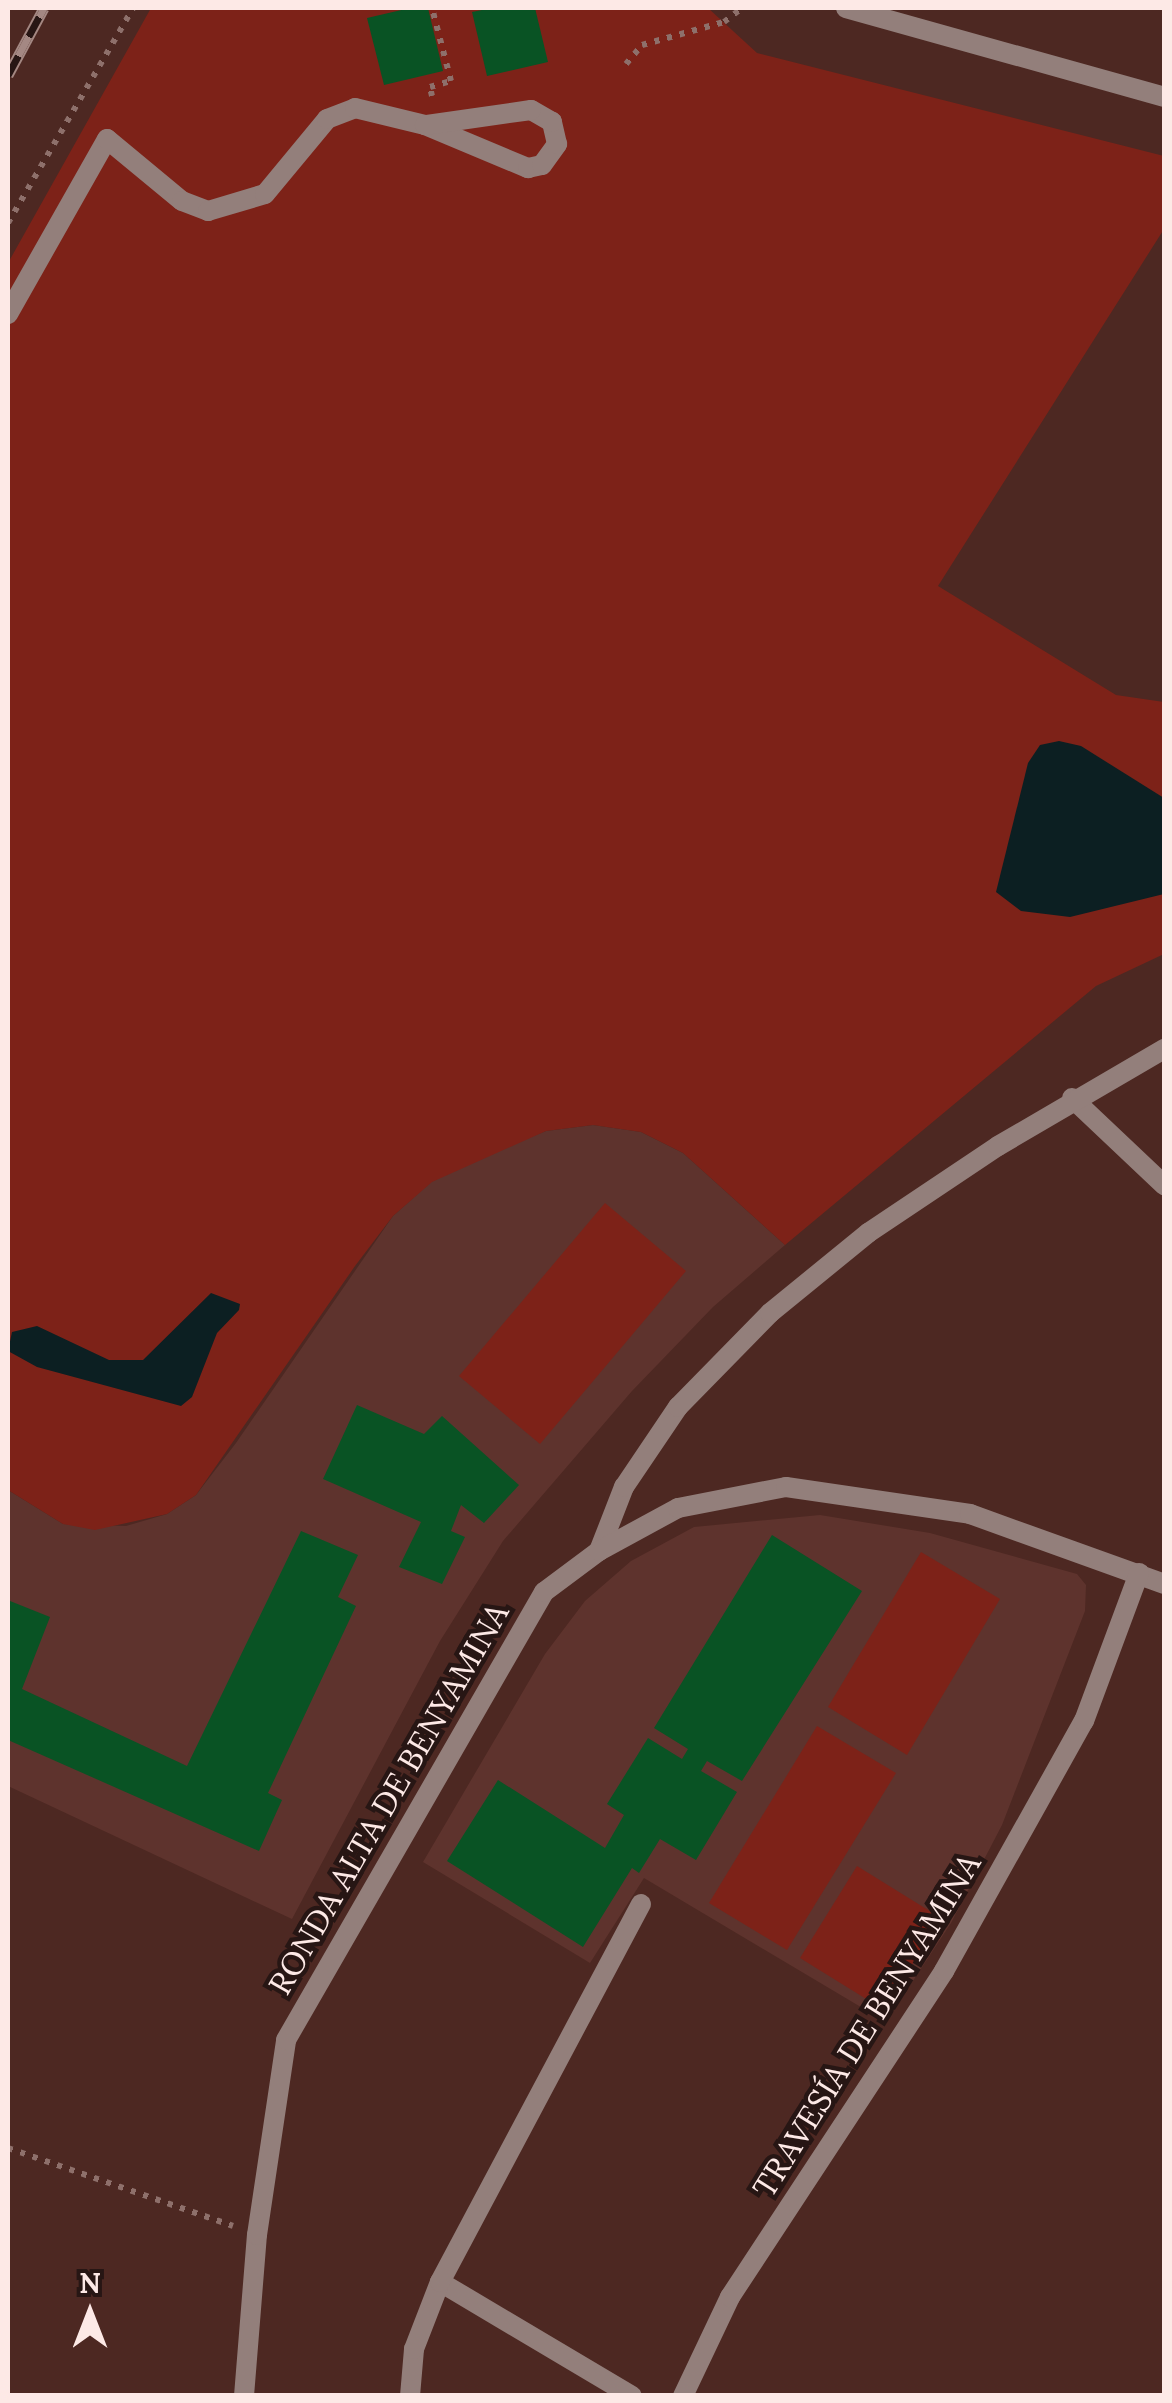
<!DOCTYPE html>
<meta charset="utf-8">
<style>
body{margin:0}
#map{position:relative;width:1172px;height:2403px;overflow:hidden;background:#4d2822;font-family:Lora,serif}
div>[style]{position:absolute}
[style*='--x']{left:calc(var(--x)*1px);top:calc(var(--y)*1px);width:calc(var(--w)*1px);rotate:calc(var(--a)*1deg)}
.built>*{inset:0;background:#5e332d}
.green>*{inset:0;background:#7d2218}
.water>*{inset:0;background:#0c1f22}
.building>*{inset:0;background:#095324}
.path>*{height:6px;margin-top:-3px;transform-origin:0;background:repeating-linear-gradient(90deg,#8e706b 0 5px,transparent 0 13px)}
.service>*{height:20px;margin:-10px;padding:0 10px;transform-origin:10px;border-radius:10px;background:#937f7b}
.minor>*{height:20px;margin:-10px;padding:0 10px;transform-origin:10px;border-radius:10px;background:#937f7b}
.rail>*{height:11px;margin-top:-5.5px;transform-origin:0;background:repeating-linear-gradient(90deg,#271614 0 22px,#a48883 0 44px);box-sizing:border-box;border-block:2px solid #a48883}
span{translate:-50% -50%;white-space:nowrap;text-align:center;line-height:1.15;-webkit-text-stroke:9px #271614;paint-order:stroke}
.street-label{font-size:32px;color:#fde9e6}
.frame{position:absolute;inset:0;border:10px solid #fde9e6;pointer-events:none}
.north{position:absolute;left:40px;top:2263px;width:100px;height:100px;-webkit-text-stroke:8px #271614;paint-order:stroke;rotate:0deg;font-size:28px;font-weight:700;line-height:40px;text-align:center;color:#fde9e6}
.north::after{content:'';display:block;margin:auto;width:35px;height:45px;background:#fde9e6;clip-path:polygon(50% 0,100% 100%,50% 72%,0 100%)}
</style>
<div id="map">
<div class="built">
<div style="clip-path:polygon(593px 1125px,641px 1132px,683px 1153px,785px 1245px,713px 1307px,632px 1391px,503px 1541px,440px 1641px,292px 1919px,8px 1786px,8px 1490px,63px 1524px,126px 1526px,167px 1514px,196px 1495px,236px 1443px,393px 1216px,431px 1182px,478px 1158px,546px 1131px)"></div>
<div style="clip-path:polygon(820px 1515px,930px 1533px,1077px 1574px,1086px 1585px,1085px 1611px,1002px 1825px,951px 1923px,886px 2022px,644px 1878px,590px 1963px,423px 1862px,545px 1654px,585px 1601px,631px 1561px,694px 1527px)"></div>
</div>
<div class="green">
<div style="clip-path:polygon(151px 8px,708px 8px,757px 53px,1164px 156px,1164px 229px,938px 586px,1116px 695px,1164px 702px,1164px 954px,1096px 986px,785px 1245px,683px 1153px,641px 1132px,593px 1125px,546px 1131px,432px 1182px,393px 1216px,355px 1266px,196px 1495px,167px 1514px,95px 1530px,63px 1524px,8px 1490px,8px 263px)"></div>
<div style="clip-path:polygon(605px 1203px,686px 1271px,540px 1444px,459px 1376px)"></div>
<div style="clip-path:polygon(921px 1552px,1000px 1599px,907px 1755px,828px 1707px)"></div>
<div style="clip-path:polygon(817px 1726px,896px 1773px,787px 1950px,709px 1903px)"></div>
<div style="clip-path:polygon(857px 1866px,941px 1918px,884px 2010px,800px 1958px)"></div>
</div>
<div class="water">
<div style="clip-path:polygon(1059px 741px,1081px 746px,1164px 798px,1164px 894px,1070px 917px,1021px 911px,996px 892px,1028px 763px,1040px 745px)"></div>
<div style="clip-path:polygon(211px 1293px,240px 1304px,239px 1310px,217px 1333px,192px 1397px,181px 1406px,37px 1367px,8px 1351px,12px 1332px,37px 1326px,109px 1360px,143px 1360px)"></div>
</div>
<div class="building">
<div style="clip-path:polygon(410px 8px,428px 8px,443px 71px,384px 85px,367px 18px)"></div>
<div style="clip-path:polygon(492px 8px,535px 8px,548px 62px,487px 76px,472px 12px)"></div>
<div style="clip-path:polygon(357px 1405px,424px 1434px,442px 1416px,519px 1485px,484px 1523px,461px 1505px,451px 1531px,465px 1537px,442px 1584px,399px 1567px,421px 1522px,323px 1479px)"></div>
<div style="clip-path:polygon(301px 1531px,358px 1555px,338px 1597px,356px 1606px,268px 1793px,282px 1800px,259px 1851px,8px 1740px,10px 1601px,50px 1617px,22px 1689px,187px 1766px)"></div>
<div style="clip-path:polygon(772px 1535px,862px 1591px,742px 1781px,707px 1761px,701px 1771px,737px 1792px,696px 1860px,660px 1839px,639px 1873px,632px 1868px,583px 1947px,447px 1861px,498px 1780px,605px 1848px,624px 1815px,607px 1804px,648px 1738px,682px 1759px,688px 1749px,654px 1728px)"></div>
</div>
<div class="path">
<div style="--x:626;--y:64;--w:25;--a:-50"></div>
<div style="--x:642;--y:45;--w:85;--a:-15.7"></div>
<div style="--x:724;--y:22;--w:23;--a:-38"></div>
<div style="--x:432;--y:96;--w:9;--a:-103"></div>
<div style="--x:430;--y:87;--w:22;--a:-16"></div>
<div style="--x:451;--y:81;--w:75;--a:-104.6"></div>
<div style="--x:8;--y:223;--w:249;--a:-59.8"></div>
<div style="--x:8;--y:2148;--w:238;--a:19.1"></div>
</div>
<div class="service">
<div style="--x:8;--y:314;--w:201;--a:-60.5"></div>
<div style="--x:107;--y:139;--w:97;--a:39.6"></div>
<div style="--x:182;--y:201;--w:28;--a:21"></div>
<div style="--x:208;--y:211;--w:59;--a:-16.6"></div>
<div style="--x:265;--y:194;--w:97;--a:-50.4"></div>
<div style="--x:327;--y:119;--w:30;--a:-21"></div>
<div style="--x:355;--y:108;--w:72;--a:13.7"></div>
<div style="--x:425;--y:125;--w:112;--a:22.7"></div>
<div style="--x:528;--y:168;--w:14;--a:-12"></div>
<div style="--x:542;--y:165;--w:26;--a:-54"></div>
<div style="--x:557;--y:144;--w:23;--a:-103"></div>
<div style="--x:552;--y:122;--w:24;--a:-150"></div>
<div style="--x:531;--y:110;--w:107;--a:171.9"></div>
</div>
<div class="minor">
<div style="--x:846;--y:8;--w:330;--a:15.6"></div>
<div style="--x:1072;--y:1098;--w:127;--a:43.4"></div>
<div style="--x:599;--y:1551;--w:69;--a:-68.7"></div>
<div style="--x:624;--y:1487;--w:97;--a:-56"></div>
<div style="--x:678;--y:1407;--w:132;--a:-45.6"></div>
<div style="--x:770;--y:1313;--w:127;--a:-39.2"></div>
<div style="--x:868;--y:1233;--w:156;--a:-33.8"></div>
<div style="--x:998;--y:1146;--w:192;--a:-30.3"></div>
<div style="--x:440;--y:2282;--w:223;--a:30.7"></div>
<div style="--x:244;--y:2396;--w:162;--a:-85.4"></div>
<div style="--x:257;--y:2235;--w:197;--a:-81.5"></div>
<div style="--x:286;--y:2040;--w:517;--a:-60.06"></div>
<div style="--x:544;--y:1592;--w:69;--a:-36.7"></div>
<div style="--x:599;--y:1551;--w:90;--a:-28.6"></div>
<div style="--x:678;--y:1508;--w:110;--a:-11"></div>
<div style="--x:786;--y:1487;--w:186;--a:8.3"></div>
<div style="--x:970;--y:1514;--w:206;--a:19.8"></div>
<div style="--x:410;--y:2396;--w:47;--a:-85.1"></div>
<div style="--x:414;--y:2349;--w:72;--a:-68.8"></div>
<div style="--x:440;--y:2282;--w:428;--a:-62"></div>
<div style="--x:683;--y:2396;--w:110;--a:-64.6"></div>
<div style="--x:730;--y:2297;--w:390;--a:-56.7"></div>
<div style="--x:944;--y:1971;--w:287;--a:-60.8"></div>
<div style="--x:1084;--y:1721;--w:158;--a:-69.6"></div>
</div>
<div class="rail">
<div style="--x:8;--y:75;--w:76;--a:-61.8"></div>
</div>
<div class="street-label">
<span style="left:389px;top:1799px;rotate:-60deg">RONDA ALTA DE BENYAMINA</span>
<span style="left:867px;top:2026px;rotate:-58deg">TRAVESÍA DE BENYAMINA</span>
</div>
<div class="frame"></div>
<div class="north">N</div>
</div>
